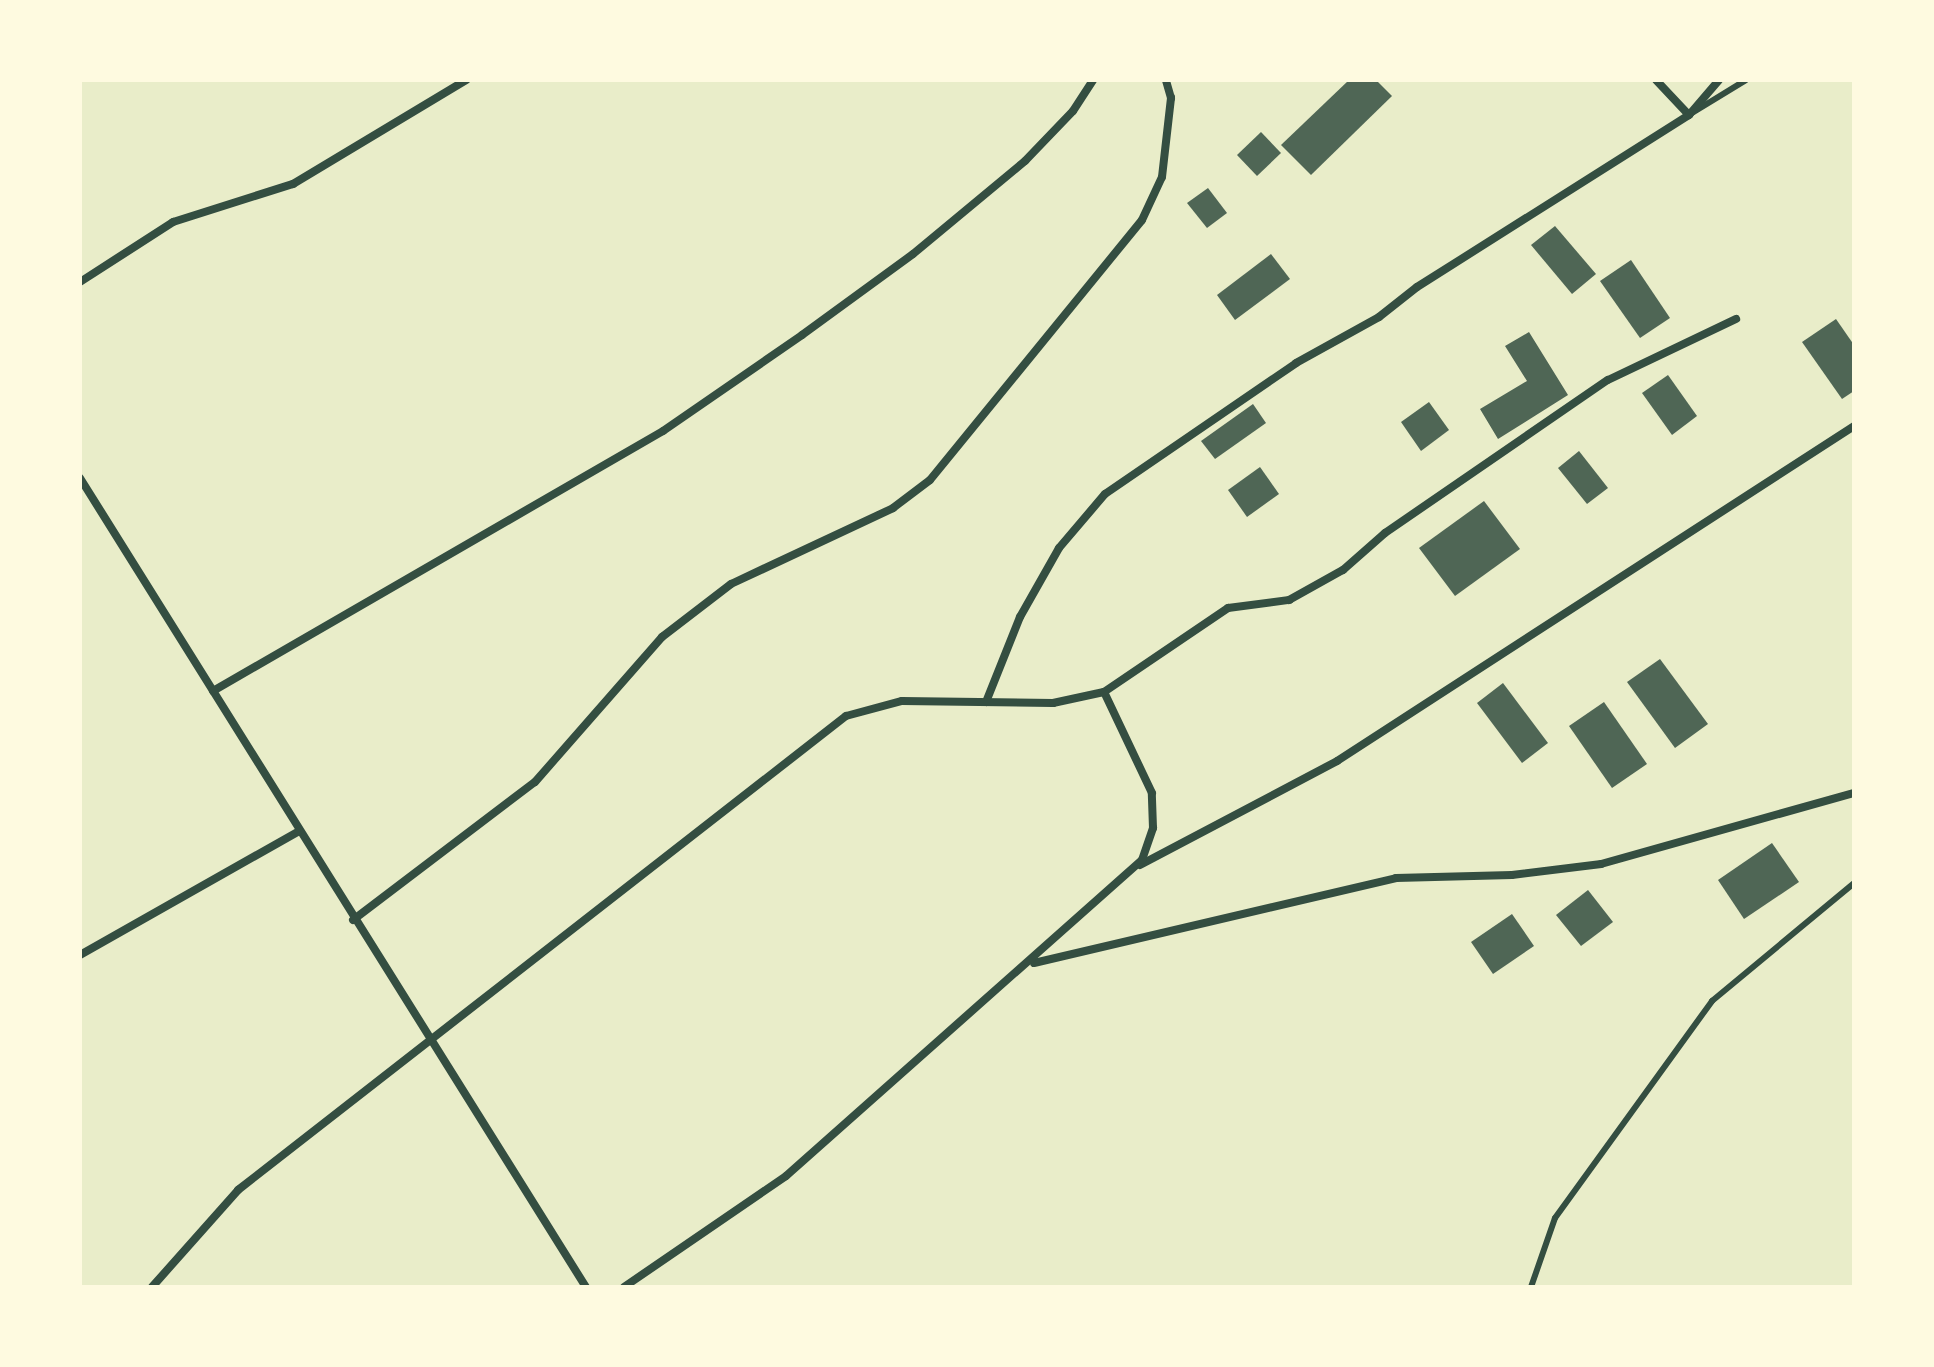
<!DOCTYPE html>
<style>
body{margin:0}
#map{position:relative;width:1934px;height:1367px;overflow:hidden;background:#e9edc9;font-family:Mulish,sans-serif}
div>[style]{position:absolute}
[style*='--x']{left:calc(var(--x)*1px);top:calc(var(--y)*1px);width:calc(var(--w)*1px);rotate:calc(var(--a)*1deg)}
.building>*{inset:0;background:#4f6655}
.service>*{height:6px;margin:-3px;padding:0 3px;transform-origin:3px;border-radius:3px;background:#344e41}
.minor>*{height:8px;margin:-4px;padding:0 4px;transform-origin:4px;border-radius:4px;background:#344e41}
span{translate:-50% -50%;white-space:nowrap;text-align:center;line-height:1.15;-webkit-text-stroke:7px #fefae0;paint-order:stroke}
.frame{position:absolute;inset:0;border:82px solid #fefae0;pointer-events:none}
</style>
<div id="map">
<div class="building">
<div style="clip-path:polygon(1349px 80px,1376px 80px,1392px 96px,1311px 175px,1281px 145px)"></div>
<div style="clip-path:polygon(1261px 132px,1281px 153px,1257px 176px,1237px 155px)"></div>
<div style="clip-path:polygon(1208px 188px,1227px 213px,1207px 228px,1187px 203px)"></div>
<div style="clip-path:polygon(1555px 226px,1596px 274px,1572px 294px,1531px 245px)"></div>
<div style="clip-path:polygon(1271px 254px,1290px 279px,1235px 320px,1217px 295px)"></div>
<div style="clip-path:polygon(1631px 260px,1670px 318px,1640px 338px,1600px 281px)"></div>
<div style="clip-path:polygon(1836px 319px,1854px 345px,1854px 391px,1842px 399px,1802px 342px)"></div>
<div style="clip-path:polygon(1529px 332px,1568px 395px,1498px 439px,1480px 409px,1527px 381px,1505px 346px)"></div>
<div style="clip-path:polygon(1668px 375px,1697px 416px,1672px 435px,1642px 393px)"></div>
<div style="clip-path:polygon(1429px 402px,1449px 430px,1421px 451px,1401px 422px)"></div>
<div style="clip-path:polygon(1253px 404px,1266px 423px,1215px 459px,1201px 441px)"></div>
<div style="clip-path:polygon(1579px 451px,1608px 488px,1587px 504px,1558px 468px)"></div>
<div style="clip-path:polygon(1260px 467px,1279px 494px,1247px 517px,1228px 490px)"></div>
<div style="clip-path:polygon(1484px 501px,1520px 549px,1455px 596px,1419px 548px)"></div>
<div style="clip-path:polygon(1660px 659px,1708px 724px,1675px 748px,1627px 682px)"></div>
<div style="clip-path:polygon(1503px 683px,1548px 743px,1522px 763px,1477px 703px)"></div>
<div style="clip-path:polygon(1604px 702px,1647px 764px,1612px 788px,1569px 726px)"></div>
<div style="clip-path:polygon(1772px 843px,1799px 882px,1744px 919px,1718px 880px)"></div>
<div style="clip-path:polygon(1588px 890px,1613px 922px,1581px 946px,1556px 915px)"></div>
<div style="clip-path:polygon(1512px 914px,1534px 946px,1493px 974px,1471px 942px)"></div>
</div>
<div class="service">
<div style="--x:1692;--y:113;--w:63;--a:-31.4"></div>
<div style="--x:1531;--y:1287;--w:73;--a:-70.8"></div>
<div style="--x:1555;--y:1218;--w:268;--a:-54.1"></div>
<div style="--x:1712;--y:1001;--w:185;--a:-39.7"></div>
</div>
<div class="minor">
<div style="--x:1656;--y:80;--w:48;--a:46.7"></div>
<div style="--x:80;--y:282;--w:111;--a:-32.8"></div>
<div style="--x:173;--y:222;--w:126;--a:-17.6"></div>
<div style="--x:293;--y:184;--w:202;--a:-31"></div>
<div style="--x:80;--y:478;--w:954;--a:57.98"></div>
<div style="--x:213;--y:691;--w:520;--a:-30.02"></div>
<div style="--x:663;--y:431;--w:169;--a:-34.6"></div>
<div style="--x:802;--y:335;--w:137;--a:-36.1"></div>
<div style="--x:913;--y:254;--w:146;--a:-39.7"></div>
<div style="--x:1025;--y:161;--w:69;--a:-46.2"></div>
<div style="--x:1073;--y:111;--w:37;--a:-57"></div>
<div style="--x:986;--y:702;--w:92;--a:-68.2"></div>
<div style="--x:1020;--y:617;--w:79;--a:-60.5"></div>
<div style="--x:1059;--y:548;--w:71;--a:-49.6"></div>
<div style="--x:1105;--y:494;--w:232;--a:-34.4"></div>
<div style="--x:1296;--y:363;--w:95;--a:-29"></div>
<div style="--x:1379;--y:317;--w:48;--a:-38.3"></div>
<div style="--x:1417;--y:287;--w:322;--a:-32.3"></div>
<div style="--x:1689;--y:115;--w:46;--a:-49.4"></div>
<div style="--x:1140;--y:865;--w:223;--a:-27.8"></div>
<div style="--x:1337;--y:761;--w:616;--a:-32.94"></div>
<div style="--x:353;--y:920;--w:228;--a:-37.2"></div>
<div style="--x:535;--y:782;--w:193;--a:-48.8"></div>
<div style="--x:662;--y:637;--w:87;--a:-37.5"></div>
<div style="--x:731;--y:584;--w:179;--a:-25.1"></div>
<div style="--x:893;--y:508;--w:46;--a:-37.1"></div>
<div style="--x:930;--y:480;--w:335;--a:-50.8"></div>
<div style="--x:1142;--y:220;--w:47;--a:-65.1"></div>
<div style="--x:1162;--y:177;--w:80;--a:-83.5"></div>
<div style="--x:1171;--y:98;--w:19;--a:-106"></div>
<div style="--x:80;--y:955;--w:252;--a:-29.5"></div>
<div style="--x:1034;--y:963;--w:372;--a:-13.2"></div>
<div style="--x:1396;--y:878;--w:116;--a:-1.5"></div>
<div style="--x:1512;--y:875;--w:90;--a:-7"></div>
<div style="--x:1601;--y:864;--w:263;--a:-15.7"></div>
<div style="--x:152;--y:1287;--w:130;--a:-48.4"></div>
<div style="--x:238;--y:1190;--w:771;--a:-37.94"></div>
<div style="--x:846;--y:716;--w:58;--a:-15"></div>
<div style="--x:902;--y:701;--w:151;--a:0.8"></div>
<div style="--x:1053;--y:703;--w:52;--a:-12.2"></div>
<div style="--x:1104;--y:692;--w:150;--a:-34.1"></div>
<div style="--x:1228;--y:608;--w:62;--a:-7.5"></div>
<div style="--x:1289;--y:600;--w:62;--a:-29.1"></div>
<div style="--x:1343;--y:570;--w:56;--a:-41.4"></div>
<div style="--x:1385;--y:533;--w:270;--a:-34.5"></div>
<div style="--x:1608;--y:380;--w:142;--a:-25.5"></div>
<div style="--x:624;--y:1287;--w:196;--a:-34.4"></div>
<div style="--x:786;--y:1176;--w:476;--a:-41.6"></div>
<div style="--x:1142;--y:860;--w:34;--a:-71"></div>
<div style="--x:1153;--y:828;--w:35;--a:-92"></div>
<div style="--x:1152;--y:793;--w:112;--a:-115.4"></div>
</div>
<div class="frame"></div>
</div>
